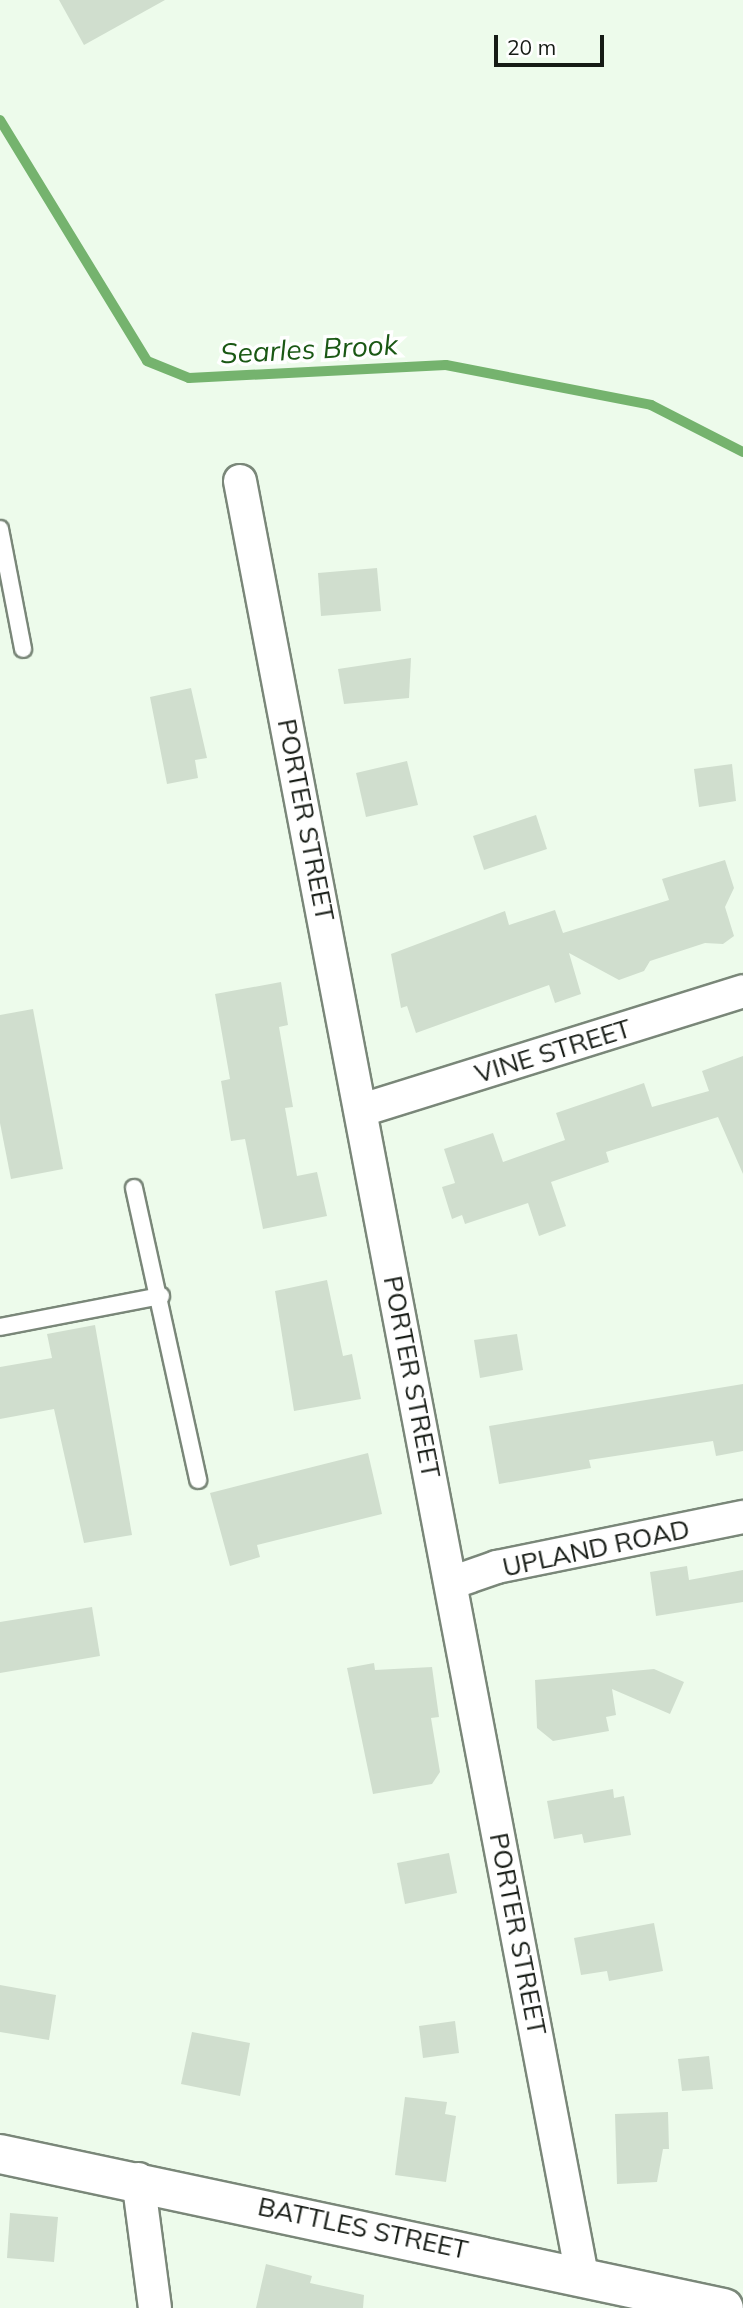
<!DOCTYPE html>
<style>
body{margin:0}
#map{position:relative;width:743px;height:2308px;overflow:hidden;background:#edfbeb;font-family:Mulish,sans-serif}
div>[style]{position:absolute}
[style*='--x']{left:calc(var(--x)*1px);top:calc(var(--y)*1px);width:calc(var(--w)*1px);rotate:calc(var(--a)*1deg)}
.stream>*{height:10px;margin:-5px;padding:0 5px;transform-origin:5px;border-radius:5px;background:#75b36e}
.building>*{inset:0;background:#d0dece}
.roads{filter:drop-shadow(2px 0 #7a8779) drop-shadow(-2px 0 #7a8779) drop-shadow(0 2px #7a8779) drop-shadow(0 -2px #7a8779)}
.lane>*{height:16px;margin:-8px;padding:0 8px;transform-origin:8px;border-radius:8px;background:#fff}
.street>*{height:32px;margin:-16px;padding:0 16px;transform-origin:16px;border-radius:16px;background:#fff}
.secondary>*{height:38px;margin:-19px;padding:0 19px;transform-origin:19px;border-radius:19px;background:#fff}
span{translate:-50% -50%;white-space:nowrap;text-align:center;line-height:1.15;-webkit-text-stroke:7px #fff;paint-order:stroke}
.street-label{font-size:26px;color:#161b15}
.water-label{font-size:28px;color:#1a5814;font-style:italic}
.scale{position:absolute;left:494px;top:35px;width:110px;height:32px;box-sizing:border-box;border:4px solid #161b15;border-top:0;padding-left:9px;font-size:21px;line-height:24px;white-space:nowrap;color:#161b15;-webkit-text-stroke:5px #fff;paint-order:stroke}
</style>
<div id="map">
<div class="stream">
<div style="--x:0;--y:120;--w:282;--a:58.6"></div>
<div style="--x:147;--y:361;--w:45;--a:22"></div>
<div style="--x:189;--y:378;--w:257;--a:-2.9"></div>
<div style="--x:446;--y:365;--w:209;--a:11"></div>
<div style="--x:651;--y:405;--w:103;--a:27.1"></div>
</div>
<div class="building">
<div style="clip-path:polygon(59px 0,165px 0,84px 45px)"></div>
<div style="clip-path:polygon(377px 568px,381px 611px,321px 616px,318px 573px)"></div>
<div style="clip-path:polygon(411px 658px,409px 698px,344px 704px,338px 669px)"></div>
<div style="clip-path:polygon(191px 688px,207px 758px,195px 760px,198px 778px,167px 784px,150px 697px)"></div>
<div style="clip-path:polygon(407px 761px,418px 805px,366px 817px,356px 773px)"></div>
<div style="clip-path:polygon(732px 764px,736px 801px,699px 807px,694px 769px)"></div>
<div style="clip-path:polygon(536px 815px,547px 849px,484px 870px,473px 836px)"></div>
<div style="clip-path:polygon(725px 860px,734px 888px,725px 907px,734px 936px,723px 944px,705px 943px,650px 961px,644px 971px,619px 980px,569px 953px,581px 994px,555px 1003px,549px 985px,416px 1033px,407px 1006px,401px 1008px,391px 954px,505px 911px,509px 925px,555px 910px,563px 933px,669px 900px,662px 879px)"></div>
<div style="clip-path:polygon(281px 982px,288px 1025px,279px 1027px,293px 1107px,285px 1108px,297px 1176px,317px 1172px,327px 1216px,263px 1229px,245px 1139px,231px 1141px,221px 1081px,230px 1079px,215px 994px)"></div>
<div style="clip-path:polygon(33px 1009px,63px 1169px,11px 1179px,0 1123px,0 1015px)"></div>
<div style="clip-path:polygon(743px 1056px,743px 1174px,718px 1117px,606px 1152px,609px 1162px,551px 1182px,566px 1226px,539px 1236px,528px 1203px,465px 1224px,462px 1215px,452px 1219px,442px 1187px,455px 1183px,444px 1149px,493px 1133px,503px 1162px,565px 1140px,556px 1113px,644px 1083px,652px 1107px,709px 1091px,702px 1071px)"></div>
<div style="clip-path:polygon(327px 1280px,343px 1356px,352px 1354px,361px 1399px,294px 1411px,275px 1291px)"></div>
<div style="clip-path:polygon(95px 1325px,132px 1535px,84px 1543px,54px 1409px,0 1419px,0 1367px,52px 1358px,47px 1334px)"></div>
<div style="clip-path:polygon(517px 1334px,523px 1370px,480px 1378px,474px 1340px)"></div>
<div style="clip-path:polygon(743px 1384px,743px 1451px,716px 1456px,713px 1441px,589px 1460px,591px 1468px,499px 1484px,489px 1426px)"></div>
<div style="clip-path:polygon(368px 1453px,382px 1514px,257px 1545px,260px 1557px,230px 1566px,210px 1493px)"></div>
<div style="clip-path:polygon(687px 1566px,689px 1580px,743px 1570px,743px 1602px,656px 1616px,650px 1572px)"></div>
<div style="clip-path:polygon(92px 1607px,100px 1656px,0 1673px,0 1622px)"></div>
<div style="clip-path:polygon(374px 1663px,375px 1670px,432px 1667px,439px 1717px,431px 1718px,440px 1772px,432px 1784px,373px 1794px,347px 1668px)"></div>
<div style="clip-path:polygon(654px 1669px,684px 1682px,670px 1714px,612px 1689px,616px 1715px,606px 1717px,609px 1731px,553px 1741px,537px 1728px,535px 1680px)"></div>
<div style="clip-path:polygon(613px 1789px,614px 1798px,624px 1796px,631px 1835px,584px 1843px,582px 1834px,554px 1839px,547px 1801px)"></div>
<div style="clip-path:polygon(449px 1853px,457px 1893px,405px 1904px,397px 1863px)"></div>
<div style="clip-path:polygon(654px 1923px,663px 1971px,609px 1981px,607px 1971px,581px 1975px,574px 1938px)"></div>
<div style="clip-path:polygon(0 1985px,56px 1995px,49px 2040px,0 2032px)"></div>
<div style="clip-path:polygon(455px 2021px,459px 2053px,423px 2058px,419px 2026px)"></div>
<div style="clip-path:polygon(192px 2032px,250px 2043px,240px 2096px,181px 2084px)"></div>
<div style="clip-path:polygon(709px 2056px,713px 2089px,682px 2091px,678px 2059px)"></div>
<div style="clip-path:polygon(405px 2097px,447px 2102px,445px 2114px,456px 2116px,446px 2182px,395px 2175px)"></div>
<div style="clip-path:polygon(668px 2112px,669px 2149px,663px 2149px,657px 2182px,617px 2184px,615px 2114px)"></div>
<div style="clip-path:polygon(10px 2213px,58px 2217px,54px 2262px,7px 2258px)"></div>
<div style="clip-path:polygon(266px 2264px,312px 2276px,310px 2283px,364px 2295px,363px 2308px,256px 2308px)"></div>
</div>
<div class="roads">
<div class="lane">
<div style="--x:0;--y:529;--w:122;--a:79.1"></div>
<div style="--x:134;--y:1188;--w:299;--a:77.6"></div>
<div style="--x:0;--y:1327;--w:164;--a:-10.9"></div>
</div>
<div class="street">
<div style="--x:240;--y:481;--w:1826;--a:79.21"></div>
<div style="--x:362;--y:1110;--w:399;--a:-17.3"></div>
<div style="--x:451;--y:1583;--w:49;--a:-19.2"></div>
<div style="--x:497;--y:1567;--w:251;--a:-11.5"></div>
<div style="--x:138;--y:2179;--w:130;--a:82.5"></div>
</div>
<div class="secondary">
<div style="--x:0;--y:2154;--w:740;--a:12.01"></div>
</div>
</div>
<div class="street-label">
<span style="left:306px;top:820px;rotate:79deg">PORTER STREET</span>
<span style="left:553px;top:1051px;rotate:-17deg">VINE STREET</span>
<span style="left:412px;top:1377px;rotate:79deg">PORTER STREET</span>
<span style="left:596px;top:1548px;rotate:-12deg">UPLAND ROAD</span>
<span style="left:518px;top:1934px;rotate:79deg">PORTER STREET</span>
<span style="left:363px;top:2228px;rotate:12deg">BATTLES STREET</span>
</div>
<div class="water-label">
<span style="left:309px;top:349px;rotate:-3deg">Searles Brook</span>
</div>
<div class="scale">20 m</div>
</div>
